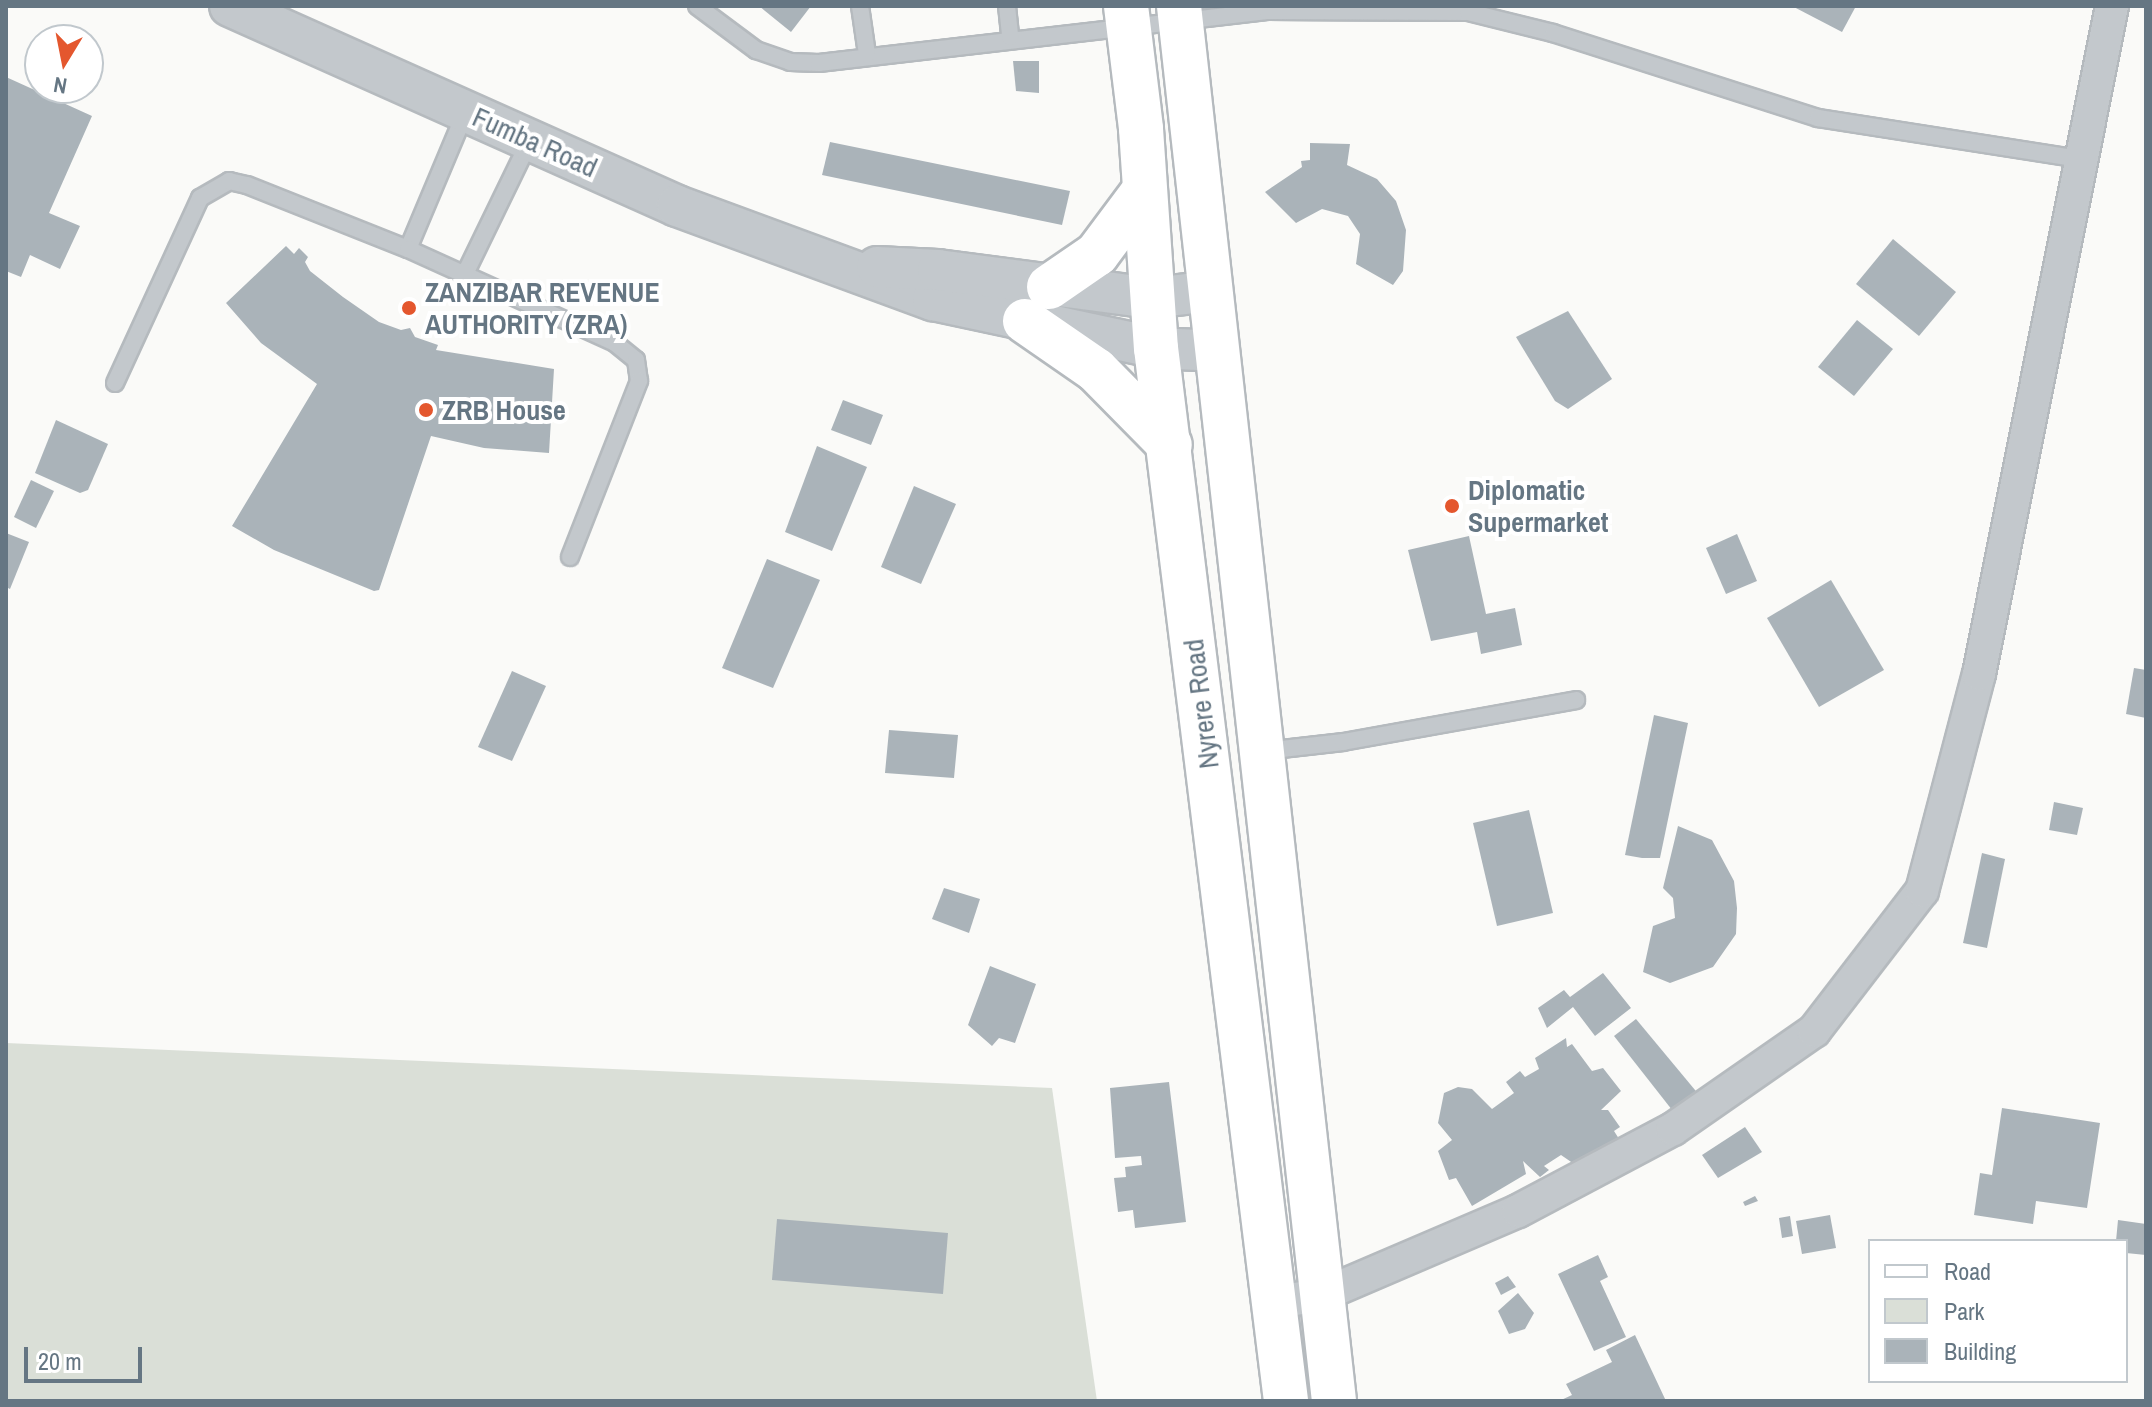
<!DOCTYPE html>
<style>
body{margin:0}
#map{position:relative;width:2152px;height:1407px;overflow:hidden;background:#fafaf8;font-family:"Archivo Narrow",sans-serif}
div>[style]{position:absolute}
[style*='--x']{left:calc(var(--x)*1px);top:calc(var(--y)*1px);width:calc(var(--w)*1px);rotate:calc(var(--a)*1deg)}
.green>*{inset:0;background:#dadfd7}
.building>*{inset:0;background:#aab3b9}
.roads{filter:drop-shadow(2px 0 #b5babe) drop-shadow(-2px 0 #b5babe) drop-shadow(0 2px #b5babe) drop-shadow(0 -2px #b5babe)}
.service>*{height:16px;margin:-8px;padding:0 8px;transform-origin:8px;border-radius:8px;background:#c3c8cc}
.minor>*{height:32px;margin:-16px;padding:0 16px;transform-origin:16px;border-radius:16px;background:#c3c8cc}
.tertiary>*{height:40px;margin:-20px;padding:0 20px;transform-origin:20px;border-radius:20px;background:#c3c8cc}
.primary>*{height:44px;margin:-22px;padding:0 22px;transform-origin:22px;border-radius:22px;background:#fff}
.dots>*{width:22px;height:22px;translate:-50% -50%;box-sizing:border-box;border:4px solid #fff;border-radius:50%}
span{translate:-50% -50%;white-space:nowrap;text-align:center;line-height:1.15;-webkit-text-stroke:8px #fff;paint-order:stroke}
.street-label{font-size:28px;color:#657683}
.poi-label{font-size:28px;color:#657683;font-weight:700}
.left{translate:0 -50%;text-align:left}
.frame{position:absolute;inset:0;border:8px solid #657683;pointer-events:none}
.legend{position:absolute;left:1868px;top:1239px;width:260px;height:144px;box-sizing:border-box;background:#fff;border:2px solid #c1c8cd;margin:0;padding:10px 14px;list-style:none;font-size:24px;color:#657683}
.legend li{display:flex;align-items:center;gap:16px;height:40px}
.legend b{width:40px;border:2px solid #c1c8cd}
.north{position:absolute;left:24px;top:24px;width:80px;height:80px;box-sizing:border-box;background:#fff;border:2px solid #c1c8cd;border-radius:50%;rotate:190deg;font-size:22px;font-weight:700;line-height:32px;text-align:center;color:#657683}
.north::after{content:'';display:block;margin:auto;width:28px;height:36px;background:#e4572e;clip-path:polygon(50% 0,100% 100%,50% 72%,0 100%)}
.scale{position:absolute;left:24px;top:1347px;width:118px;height:36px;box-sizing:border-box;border:4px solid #657683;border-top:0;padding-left:10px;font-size:24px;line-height:28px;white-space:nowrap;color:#657683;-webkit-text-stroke:6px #fff;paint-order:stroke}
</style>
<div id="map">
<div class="green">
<div style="clip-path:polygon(6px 1043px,1052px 1088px,1097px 1401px,6px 1401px)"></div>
</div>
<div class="building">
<div style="clip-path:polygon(759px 6px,811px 6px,791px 32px)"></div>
<div style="clip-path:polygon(1792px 6px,1856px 6px,1842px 32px)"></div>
<div style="clip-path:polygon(1013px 61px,1039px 61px,1039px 93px,1016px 91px)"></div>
<div style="clip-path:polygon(6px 77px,92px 116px,49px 213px,80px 226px,60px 269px,30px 255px,21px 277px,6px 271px)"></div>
<div style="clip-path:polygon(830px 142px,1070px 191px,1062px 225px,822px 175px)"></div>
<div style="clip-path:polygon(1310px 143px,1350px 144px,1347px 165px,1377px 179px,1396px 201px,1406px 230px,1403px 271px,1393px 285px,1356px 264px,1360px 234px,1348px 216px,1322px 209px,1296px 223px,1265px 192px,1302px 167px,1301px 161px,1310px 160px)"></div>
<div style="clip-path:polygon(1893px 239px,1956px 292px,1919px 336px,1856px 284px)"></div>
<div style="clip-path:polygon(286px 246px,294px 254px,299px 248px,308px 257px,305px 262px,310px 271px,343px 297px,379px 322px,401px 330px,410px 328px,415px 337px,438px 345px,436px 350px,554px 369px,549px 453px,484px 448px,431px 436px,379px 590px,374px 591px,274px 550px,232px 526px,317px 384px,261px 343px,226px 303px)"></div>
<div style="clip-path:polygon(1568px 311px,1612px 379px,1568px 409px,1555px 401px,1516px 337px)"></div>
<div style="clip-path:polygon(1857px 320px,1893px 349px,1854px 396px,1818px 367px)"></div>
<div style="clip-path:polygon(843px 400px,883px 415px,871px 445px,831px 430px)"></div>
<div style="clip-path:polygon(56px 420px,108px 444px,88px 490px,80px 493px,35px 473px)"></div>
<div style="clip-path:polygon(817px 446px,867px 467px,832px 551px,785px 532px)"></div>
<div style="clip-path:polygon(31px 480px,54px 491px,36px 528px,14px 517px)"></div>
<div style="clip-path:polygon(914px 486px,956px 504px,921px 584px,881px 567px)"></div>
<div style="clip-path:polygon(6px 533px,29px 542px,10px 589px,6px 587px)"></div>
<div style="clip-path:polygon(1737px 534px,1757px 581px,1726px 594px,1706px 548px)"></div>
<div style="clip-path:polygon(1469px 536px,1486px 614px,1515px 608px,1522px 645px,1481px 654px,1477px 632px,1431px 641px,1408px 550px)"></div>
<div style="clip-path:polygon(767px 559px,820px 580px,773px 688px,722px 668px)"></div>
<div style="clip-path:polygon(1831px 580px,1884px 670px,1819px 707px,1767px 618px)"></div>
<div style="clip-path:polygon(2134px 668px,2146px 670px,2146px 718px,2126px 714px)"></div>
<div style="clip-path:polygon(512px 671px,546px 686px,512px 761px,478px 747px)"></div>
<div style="clip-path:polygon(1654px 715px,1688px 723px,1660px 858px,1642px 858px,1625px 855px)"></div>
<div style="clip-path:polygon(889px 730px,958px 735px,954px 778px,885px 773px)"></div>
<div style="clip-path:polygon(2054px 802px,2083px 808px,2077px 835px,2049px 830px)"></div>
<div style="clip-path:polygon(1529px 810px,1553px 913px,1497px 926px,1473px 823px)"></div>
<div style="clip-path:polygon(1678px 826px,1712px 840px,1734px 881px,1737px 908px,1736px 934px,1713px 967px,1670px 983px,1643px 972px,1653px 926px,1675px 918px,1673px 898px,1663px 888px)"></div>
<div style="clip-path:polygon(1982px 853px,2005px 859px,1987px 948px,1963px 943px)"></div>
<div style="clip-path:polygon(944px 888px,980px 899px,969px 933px,932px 919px)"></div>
<div style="clip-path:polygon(990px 966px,1036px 984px,1015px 1043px,999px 1038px,992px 1046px,968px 1025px)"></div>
<div style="clip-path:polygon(1603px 973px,1631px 1008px,1595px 1036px,1573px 1007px,1547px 1028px,1538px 1008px,1564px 990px,1570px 997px)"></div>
<div style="clip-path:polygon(1636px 1019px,1700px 1096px,1676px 1115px,1614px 1036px)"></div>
<div style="clip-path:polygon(1566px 1038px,1567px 1047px,1572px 1044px,1592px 1071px,1603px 1068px,1621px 1091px,1601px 1110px,1608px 1110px,1620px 1127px,1614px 1131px,1621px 1142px,1580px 1168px,1561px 1155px,1544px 1166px,1549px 1170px,1540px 1177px,1523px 1161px,1526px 1174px,1472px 1206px,1456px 1178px,1449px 1180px,1438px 1151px,1452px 1140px,1438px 1123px,1444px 1093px,1458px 1087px,1472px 1089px,1492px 1109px,1514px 1093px,1506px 1082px,1520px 1071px,1525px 1077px,1539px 1069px,1535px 1058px)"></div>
<div style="clip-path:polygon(1169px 1082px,1186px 1222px,1135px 1228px,1133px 1210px,1118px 1212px,1114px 1178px,1126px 1177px,1125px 1167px,1142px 1165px,1141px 1156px,1115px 1158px,1110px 1088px)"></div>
<div style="clip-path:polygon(2002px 1108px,2100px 1123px,2087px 1208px,2036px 1201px,2033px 1224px,1974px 1215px,1980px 1173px,1992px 1175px)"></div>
<div style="clip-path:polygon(1745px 1127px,1762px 1152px,1718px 1178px,1702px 1155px)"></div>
<div style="clip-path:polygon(1755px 1196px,1758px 1201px,1745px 1206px,1743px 1202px)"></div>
<div style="clip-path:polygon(1830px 1215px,1836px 1248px,1802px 1254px,1796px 1221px)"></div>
<div style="clip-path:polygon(1790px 1216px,1793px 1236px,1782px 1238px,1779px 1218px)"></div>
<div style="clip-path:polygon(777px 1219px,948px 1233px,943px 1294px,772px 1280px)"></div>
<div style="clip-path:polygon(2118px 1220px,2146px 1224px,2146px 1255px,2126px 1253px,2126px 1241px,2116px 1241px)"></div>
<div style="clip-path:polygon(1598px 1255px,1608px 1277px,1600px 1281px,1626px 1337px,1594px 1351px,1558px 1274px)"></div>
<div style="clip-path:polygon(1508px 1276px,1516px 1287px,1501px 1295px,1495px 1283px)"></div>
<div style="clip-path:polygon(1518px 1293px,1534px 1313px,1525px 1329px,1509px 1334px,1498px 1311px)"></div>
<div style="clip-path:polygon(1635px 1335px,1666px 1401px,1559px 1401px,1572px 1395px,1566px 1384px,1612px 1362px,1606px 1350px)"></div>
</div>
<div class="roads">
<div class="service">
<div style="--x:697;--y:6;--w:74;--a:36.7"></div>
<div style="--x:756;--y:50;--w:36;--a:19"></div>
<div style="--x:790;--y:62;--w:29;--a:2"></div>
<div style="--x:819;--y:63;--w:451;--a:-6.6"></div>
<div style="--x:1267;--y:11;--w:201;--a:0.3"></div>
<div style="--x:1468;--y:12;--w:88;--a:13.9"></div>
<div style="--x:1553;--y:33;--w:278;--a:17.8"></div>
<div style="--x:1818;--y:118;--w:266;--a:8.9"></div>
<div style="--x:860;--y:6;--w:49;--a:81.7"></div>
<div style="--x:1007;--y:6;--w:31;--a:84"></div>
<div style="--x:408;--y:249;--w:150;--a:-67.2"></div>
<div style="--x:464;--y:276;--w:149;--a:-64.1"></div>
<div style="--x:115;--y:383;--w:204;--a:-65.3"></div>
<div style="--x:200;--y:198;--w:34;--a:-30"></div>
<div style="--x:229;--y:181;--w:18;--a:13"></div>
<div style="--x:247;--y:185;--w:173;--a:21.7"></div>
<div style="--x:408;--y:249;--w:227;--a:24.4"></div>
<div style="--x:615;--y:343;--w:27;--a:39"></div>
<div style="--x:636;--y:360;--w:21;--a:82"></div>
<div style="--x:639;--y:381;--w:189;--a:111.4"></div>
<div style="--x:1264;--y:751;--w:80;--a:-6.5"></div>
<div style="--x:1343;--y:742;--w:237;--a:-10.2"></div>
</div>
<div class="minor">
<div style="--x:1275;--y:1302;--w:48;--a:-8.5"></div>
<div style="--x:1322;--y:1295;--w:213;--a:-23.2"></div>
<div style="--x:1518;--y:1211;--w:175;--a:-27.9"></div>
<div style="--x:1673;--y:1129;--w:172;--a:-34.8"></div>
<div style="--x:1814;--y:1031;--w:177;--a:-52.4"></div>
<div style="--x:1922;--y:891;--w:224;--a:-75.3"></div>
<div style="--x:1979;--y:674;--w:681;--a:-78.74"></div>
</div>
<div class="tertiary">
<div style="--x:230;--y:6;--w:490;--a:24.1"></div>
<div style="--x:677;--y:206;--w:273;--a:20.2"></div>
<div style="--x:933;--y:300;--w:228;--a:12.1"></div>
<div style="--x:1156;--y:348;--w:63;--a:2.7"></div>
<div style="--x:877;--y:267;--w:61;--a:2.8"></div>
<div style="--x:938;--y:270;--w:216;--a:7.5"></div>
<div style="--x:1152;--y:298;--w:60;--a:-6.7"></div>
</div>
<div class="primary">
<div style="--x:1126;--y:6;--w:124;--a:83"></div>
<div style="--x:1141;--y:129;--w:220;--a:86.1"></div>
<div style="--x:1156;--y:348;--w:1061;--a:82.96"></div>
<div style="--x:1179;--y:6;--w:1404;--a:83.66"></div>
<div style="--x:1049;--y:287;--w:58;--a:-34.5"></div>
<div style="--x:1097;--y:254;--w:79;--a:-53.3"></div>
<div style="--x:1025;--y:321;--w:86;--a:34.6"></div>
<div style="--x:1096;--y:370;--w:105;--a:45.4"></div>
</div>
</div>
<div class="dots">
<div style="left:409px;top:308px;background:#e4572e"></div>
<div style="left:426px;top:410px;background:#e4572e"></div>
<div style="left:1452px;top:506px;background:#e4572e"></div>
</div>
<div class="street-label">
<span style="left:535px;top:142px;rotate:24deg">Fumba Road</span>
<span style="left:1201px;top:704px;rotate:-97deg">Nyrere Road</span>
</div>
<div class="poi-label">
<span class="left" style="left:425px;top:308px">ZANZIBAR REVENUE<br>AUTHORITY (ZRA)</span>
<span class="left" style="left:442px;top:410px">ZRB House</span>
<span class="left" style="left:1468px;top:506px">Diplomatic<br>Supermarket</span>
</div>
<div class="frame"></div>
<ul class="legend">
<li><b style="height:10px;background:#fff"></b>Road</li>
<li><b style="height:22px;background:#dadfd7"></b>Park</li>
<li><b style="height:22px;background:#aab3b9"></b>Building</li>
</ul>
<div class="north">N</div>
<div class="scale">20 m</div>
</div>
